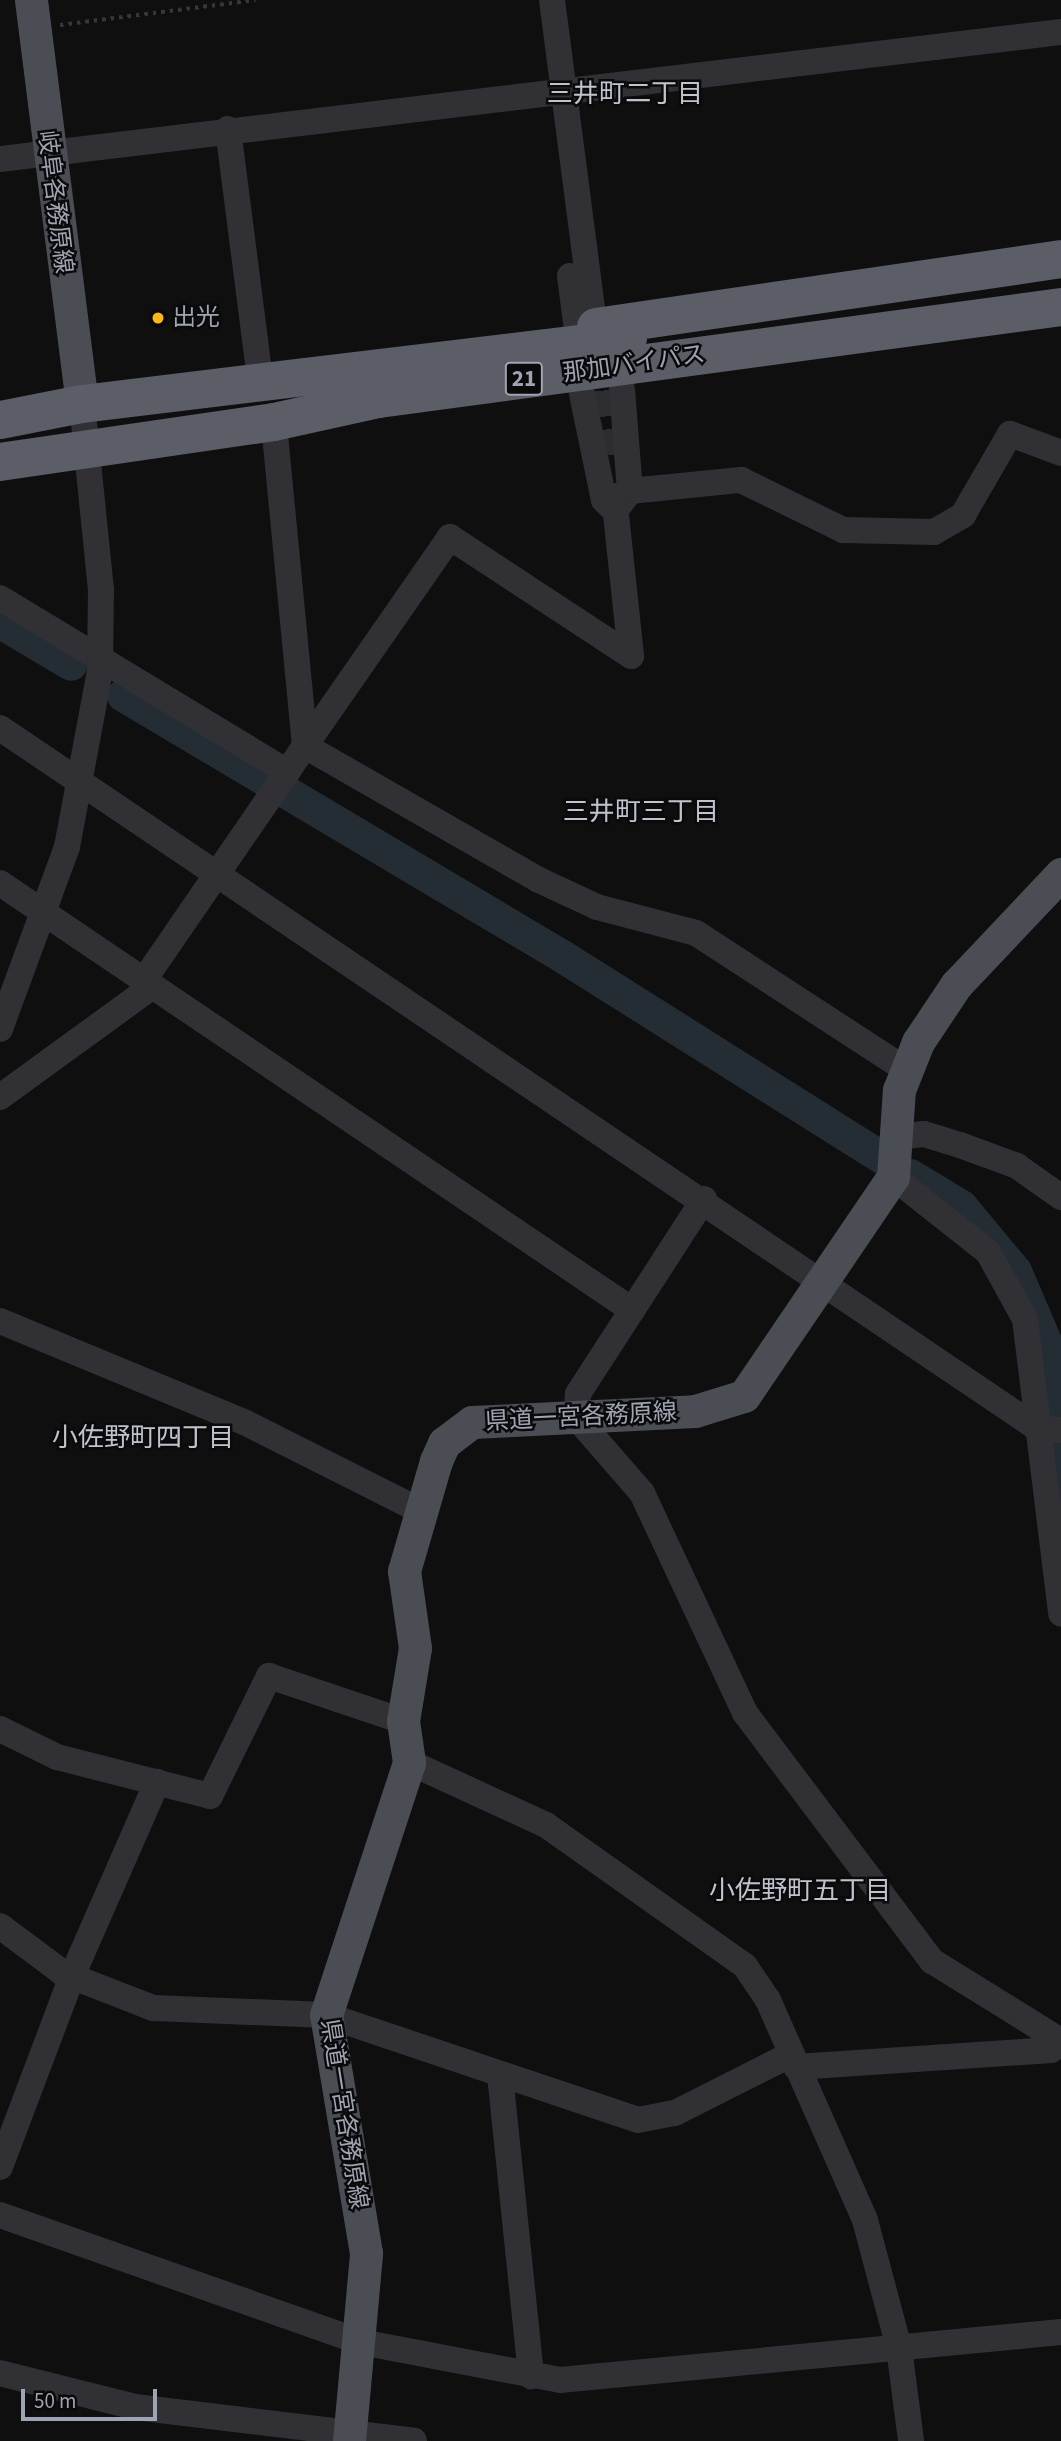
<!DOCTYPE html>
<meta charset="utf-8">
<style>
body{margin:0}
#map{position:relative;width:1061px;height:2441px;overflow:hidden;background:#0f0f10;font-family:"Source Sans 3","Noto Sans JP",sans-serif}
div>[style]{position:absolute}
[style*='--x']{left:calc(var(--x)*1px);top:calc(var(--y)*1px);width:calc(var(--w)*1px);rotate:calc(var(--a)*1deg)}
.river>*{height:33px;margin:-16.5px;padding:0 16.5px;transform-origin:16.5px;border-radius:16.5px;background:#252d34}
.minor-tunnel>*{height:26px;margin-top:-13px;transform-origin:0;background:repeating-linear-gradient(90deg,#2c2d30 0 26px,transparent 0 39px)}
.path>*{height:3.5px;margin-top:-1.75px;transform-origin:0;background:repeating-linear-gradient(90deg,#36373c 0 3.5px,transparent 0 8.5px)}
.minor>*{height:26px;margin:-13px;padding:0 13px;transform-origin:13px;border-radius:13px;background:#303035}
.major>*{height:33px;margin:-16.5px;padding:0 16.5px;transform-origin:16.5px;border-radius:16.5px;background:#4b4d55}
.highway>*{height:38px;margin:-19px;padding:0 19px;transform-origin:19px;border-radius:19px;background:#5b5e67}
.dots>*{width:19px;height:19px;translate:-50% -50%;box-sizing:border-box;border:4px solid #0a0a0b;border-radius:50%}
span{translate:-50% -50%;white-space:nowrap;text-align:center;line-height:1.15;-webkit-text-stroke:5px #0a0a0b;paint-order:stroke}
.shield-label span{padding:2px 5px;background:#0a0a0b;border:2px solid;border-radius:5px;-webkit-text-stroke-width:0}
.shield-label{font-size:23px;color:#9fa4b2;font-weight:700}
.street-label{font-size:24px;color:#9fa4b2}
.poi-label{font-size:24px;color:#9fa4b2}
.left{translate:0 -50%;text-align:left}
.neighbourhood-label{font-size:26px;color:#c0c3ce}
.scale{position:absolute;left:21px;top:2389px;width:136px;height:32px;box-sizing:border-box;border:4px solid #9fa4b2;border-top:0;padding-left:9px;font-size:21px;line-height:24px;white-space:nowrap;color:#9fa4b2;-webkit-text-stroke:5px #0a0a0b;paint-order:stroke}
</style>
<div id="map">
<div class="river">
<div style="--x:0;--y:622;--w:82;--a:30.6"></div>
<div style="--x:123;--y:695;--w:511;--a:30.73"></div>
<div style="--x:562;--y:956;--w:383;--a:32.2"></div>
<div style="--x:910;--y:1175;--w:60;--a:31.3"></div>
<div style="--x:961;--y:1206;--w:85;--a:50.3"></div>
<div style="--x:1015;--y:1271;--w:76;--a:66.8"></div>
<div style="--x:1045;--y:1341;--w:154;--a:84"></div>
</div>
<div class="minor-tunnel">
<div style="--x:597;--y:352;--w:112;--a:83.3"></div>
</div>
<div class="path">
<div style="--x:60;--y:25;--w:197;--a:-7.3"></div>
</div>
<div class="minor">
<div style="--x:552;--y:0;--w:309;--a:82.6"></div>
<div style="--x:228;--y:129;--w:258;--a:82.7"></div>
<div style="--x:0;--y:159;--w:1069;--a:-6.83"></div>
<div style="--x:570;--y:276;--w:54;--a:82.6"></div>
<div style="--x:582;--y:394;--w:108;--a:78.3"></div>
<div style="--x:604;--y:500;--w:16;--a:45"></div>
<div style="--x:615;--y:511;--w:25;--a:-53"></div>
<div style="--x:630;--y:491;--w:102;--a:-94.5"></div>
<div style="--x:630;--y:491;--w:112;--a:-5.7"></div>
<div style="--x:741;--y:480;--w:114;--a:26.1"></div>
<div style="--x:843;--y:530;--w:91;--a:1.3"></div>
<div style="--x:934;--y:532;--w:34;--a:-30"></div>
<div style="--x:963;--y:515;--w:94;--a:-59.9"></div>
<div style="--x:1010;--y:434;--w:54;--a:20.4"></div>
<div style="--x:614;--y:496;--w:161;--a:83.9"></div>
<div style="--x:0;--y:598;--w:336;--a:31.2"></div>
<div style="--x:631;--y:656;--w:217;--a:-146.7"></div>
<div style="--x:450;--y:537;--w:254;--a:124.8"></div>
<div style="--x:305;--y:746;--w:270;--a:29.8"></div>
<div style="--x:539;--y:880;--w:64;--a:25"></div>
<div style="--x:597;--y:907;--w:102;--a:14.7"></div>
<div style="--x:696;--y:933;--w:249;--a:33.1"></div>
<div style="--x:0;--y:728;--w:1251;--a:34.02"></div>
<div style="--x:1037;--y:1428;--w:24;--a:5"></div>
<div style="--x:0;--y:883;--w:763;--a:34.04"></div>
<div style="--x:142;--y:983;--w:288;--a:-55.5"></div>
<div style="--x:305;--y:746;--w:325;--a:-95.5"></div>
<div style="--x:0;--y:1029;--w:194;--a:-69.8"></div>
<div style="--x:67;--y:847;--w:179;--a:-79.4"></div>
<div style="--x:100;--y:671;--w:81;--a:-89.3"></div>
<div style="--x:101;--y:590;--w:187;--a:-95.8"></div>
<div style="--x:0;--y:1097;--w:185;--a:-36"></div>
<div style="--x:899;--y:1137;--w:25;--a:-7"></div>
<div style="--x:924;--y:1134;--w:38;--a:17"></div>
<div style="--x:960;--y:1145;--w:61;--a:20.2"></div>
<div style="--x:1017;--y:1166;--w:54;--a:35.2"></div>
<div style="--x:893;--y:1177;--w:121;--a:38.3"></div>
<div style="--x:988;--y:1252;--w:77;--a:61.1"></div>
<div style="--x:1025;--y:1319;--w:297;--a:83"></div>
<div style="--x:704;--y:1199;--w:232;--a:122.9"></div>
<div style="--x:578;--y:1394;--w:23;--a:95"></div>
<div style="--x:576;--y:1417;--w:101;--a:49"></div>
<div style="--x:642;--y:1493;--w:243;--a:64.9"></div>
<div style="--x:745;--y:1713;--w:311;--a:53"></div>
<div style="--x:932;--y:1961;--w:152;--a:31.8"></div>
<div style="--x:0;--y:1321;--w:266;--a:22.5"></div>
<div style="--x:246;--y:1423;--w:191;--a:26.7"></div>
<div style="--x:0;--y:1729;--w:64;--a:26.2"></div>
<div style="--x:57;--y:1757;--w:158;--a:14.3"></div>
<div style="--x:210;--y:1796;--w:134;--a:-63.8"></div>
<div style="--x:269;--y:1676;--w:141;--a:18.6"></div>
<div style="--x:409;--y:1762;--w:151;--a:24.7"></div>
<div style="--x:546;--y:1825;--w:244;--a:35.3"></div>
<div style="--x:745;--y:1966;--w:41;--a:55.9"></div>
<div style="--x:768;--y:2000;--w:240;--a:66.2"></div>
<div style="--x:865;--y:2220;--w:132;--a:75.1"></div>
<div style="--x:899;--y:2348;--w:94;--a:82.6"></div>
<div style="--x:0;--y:1926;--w:79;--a:36.7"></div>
<div style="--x:63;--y:1973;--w:97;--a:21.3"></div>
<div style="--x:153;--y:2008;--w:173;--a:2.3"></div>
<div style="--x:326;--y:2015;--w:329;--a:18.6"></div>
<div style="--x:638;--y:2120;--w:38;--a:-11"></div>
<div style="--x:675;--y:2113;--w:129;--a:-26.8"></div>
<div style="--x:796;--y:2067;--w:256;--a:-3.8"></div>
<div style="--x:1051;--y:2050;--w:13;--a:-58"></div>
<div style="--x:500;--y:2075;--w:303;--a:84.1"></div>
<div style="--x:0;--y:2167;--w:204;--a:-69.3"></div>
<div style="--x:72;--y:1976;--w:212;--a:-66.3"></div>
<div style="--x:0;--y:2215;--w:383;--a:19.4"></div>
<div style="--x:361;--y:2342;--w:203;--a:10.8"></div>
<div style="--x:560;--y:2380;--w:503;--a:-5.47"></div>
<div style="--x:0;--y:2373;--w:139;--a:14.1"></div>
<div style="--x:135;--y:2407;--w:281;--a:6.9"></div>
</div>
<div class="major">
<div style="--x:31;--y:0;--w:407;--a:82.8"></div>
<div style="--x:349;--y:2441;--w:189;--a:-84.8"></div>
<div style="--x:366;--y:2253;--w:241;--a:-99.5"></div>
<div style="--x:326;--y:2015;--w:266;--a:-71.8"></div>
<div style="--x:409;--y:1762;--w:41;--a:-98.3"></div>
<div style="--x:403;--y:1721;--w:74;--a:-80.7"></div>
<div style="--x:415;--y:1648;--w:78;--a:-98.1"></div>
<div style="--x:404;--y:1571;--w:115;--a:-73.8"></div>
<div style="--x:436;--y:1461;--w:20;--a:-66"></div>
<div style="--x:444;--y:1443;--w:35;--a:-37"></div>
<div style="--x:472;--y:1422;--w:223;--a:-2.8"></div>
<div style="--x:695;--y:1411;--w:51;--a:-17"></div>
<div style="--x:744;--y:1396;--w:265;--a:-55.8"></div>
<div style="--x:893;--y:1177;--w:87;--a:-86.1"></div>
<div style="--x:899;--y:1090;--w:52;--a:-68.4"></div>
<div style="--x:918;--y:1042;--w:69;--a:-56.3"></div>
<div style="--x:956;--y:985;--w:153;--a:-46.6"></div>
</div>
<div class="highway">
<div style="--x:596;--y:327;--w:470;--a:-8.3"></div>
<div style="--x:0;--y:420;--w:84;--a:-11"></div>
<div style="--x:82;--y:404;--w:550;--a:-6.89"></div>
<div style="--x:0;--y:462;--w:277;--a:-8.3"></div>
<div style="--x:274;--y:422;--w:107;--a:-12.4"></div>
<div style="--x:379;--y:399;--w:688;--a:-7.68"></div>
</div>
<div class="dots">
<div style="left:158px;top:318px;background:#feb719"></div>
</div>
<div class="shield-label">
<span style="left:524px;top:379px">21</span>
</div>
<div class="street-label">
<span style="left:55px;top:202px;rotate:83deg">岐阜各務原線</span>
<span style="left:634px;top:364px;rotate:-8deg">那加バイパス</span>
<span style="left:581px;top:1417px;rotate:-3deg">県道一宮各務原線</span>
<span style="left:344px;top:2114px;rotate:81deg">県道一宮各務原線</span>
</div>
<div class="poi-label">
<span class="left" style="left:172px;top:318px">出光</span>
</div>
<div class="neighbourhood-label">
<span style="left:625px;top:94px">三井町二丁目</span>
<span style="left:641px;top:812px">三井町三丁目</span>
<span style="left:143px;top:1438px">小佐野町四丁目</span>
<span style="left:800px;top:1891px">小佐野町五丁目</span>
</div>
<div class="scale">50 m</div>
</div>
